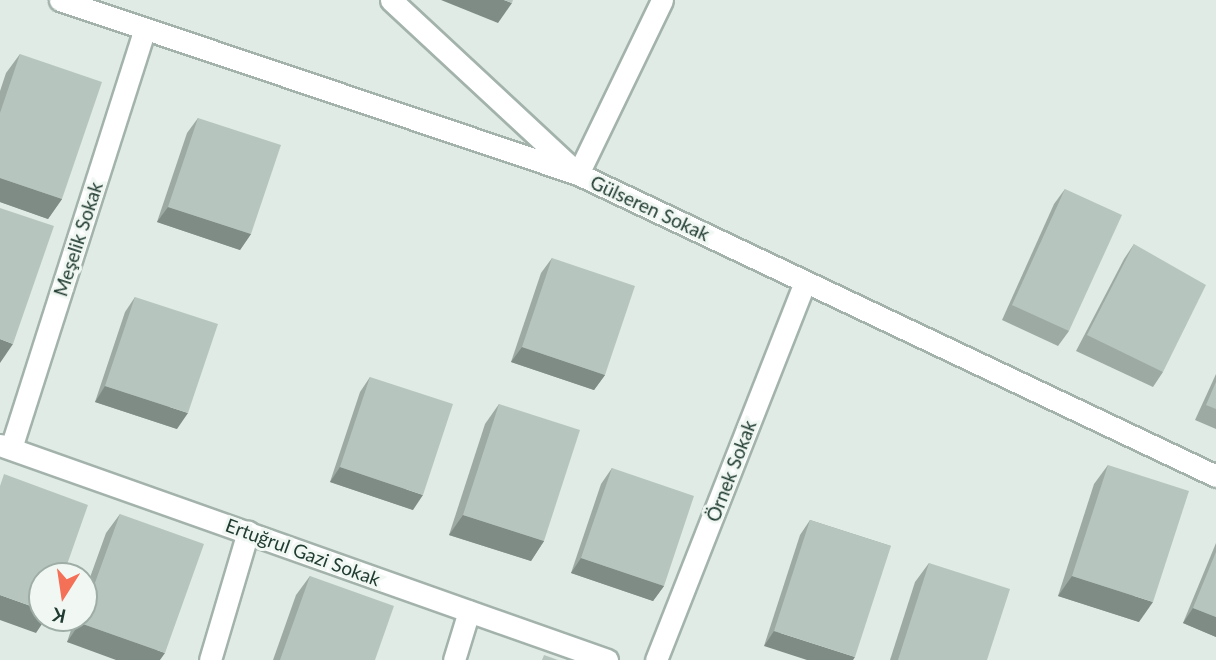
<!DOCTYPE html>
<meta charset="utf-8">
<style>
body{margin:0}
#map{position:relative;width:1216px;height:660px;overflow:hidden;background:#e0ebe6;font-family:Lato,sans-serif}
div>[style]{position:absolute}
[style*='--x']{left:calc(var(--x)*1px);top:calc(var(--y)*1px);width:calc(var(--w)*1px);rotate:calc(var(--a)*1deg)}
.roads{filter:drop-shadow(2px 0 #a3b3ac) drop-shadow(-2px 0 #a3b3ac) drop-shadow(0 2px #a3b3ac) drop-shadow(0 -2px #a3b3ac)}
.street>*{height:21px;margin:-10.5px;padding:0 10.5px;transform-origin:10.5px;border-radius:10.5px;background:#fff}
.wall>*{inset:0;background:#9daaa3}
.shaded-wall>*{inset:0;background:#7f8b85}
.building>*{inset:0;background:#b6c6be}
span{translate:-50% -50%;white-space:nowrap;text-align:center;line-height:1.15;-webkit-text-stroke:6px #f1f8f4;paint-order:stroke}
.street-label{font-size:19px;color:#213c32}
.north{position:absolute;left:28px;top:562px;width:70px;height:70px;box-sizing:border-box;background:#f1f8f4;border:2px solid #9eada6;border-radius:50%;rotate:192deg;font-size:19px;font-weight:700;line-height:28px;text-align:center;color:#213c32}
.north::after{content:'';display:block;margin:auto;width:24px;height:32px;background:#f47056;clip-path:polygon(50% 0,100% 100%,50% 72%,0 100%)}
</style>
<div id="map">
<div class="roads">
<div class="street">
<div style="--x:60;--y:0;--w:546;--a:18.57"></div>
<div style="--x:578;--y:174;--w:706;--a:25.33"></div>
<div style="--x:391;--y:0;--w:247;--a:42.9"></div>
<div style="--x:578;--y:174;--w:193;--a:-64.2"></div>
<div style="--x:0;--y:445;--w:644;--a:19.5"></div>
<div style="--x:11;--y:448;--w:440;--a:-72.3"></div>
<div style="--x:210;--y:660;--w:134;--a:-73.5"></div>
<div style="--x:454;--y:660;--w:51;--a:-73"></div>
<div style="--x:656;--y:660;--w:406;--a:-68.5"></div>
</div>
</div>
<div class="wall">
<div style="clip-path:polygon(20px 54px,62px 199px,48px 219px,0 202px,0 91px,6px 73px)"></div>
<div style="clip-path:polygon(198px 118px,251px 234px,240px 250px,157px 222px,187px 133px)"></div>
<div style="clip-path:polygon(1065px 189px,1069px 331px,1058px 346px,1002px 320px,1054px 204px)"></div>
<div style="clip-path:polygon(1134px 244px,1163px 372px,1153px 387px,1076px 351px,1124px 259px)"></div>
<div style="clip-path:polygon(552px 258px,605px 375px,594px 390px,511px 362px,541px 273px)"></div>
<div style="clip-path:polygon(135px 297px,177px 429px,95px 402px,125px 312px)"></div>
<div style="clip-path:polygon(1216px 374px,1216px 429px,1195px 420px)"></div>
<div style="clip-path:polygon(370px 377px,413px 510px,330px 482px,360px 392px)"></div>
<div style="clip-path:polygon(499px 404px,544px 541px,531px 561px,449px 535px,485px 424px)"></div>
<div style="clip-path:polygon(1108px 465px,1139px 622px,1058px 596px,1094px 484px)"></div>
<div style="clip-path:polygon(612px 468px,664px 586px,653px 601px,571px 573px,601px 484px)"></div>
<div style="clip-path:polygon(120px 514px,160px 660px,67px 642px,75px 618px,84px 618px,84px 594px,106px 533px)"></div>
<div style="clip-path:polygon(810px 520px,891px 546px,764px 646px,800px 535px)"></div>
<div style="clip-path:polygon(1216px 543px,1216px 637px,1183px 623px)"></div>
<div style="clip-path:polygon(929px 563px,987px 660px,890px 660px,915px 582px)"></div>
<div style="clip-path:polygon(310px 576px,375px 660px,273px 660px,296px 595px)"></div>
</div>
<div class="shaded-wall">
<div style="clip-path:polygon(441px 0,504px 0,512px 3px,498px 23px)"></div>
<div style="clip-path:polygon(0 178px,62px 199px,48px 219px,0 202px)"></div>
<div style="clip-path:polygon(168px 207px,251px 234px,240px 250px,157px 222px)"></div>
<div style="clip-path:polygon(0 339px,13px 344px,0 363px)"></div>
<div style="clip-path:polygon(522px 347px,605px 375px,594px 390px,511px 362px)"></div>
<div style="clip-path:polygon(105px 386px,188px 413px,177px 429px,95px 402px)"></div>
<div style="clip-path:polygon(340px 467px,423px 495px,413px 510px,330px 482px)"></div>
<div style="clip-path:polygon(463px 515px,544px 541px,531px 561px,449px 535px)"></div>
<div style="clip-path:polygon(581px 558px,664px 586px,653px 601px,571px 573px)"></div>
<div style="clip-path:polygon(1072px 576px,1153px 602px,1139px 622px,1058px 596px)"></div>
<div style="clip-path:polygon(0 595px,42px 610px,42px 618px,46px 618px,36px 633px,0 620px)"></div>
<div style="clip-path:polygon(1193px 608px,1216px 617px,1216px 637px,1183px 623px)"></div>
<div style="clip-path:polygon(80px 623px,165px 653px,160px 660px,116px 660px,67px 642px)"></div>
<div style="clip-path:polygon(774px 631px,855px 657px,853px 660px,807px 660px,764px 646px)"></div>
</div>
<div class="building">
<div style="clip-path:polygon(504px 0,513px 0,512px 3px)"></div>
<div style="clip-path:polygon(20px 54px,102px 82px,62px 199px,0 178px,0 113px)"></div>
<div style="clip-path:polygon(198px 118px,281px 145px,251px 234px,168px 207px)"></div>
<div style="clip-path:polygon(1065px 189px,1122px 215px,1069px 331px,1012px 305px)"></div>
<div style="clip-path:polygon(0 208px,54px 226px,13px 344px,0 339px)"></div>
<div style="clip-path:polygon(1134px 244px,1206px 285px,1163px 372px,1087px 335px)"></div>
<div style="clip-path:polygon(552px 258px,635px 286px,605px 375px,522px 347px)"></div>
<div style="clip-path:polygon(135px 297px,218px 324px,188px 413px,105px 386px)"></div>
<div style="clip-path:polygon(370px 377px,453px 404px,423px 495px,340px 467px)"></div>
<div style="clip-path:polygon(1216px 382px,1216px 409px,1206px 405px)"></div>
<div style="clip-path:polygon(499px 404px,580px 430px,544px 541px,463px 515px)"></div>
<div style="clip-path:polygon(1108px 465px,1189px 491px,1153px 602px,1072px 576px)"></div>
<div style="clip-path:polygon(612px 468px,694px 496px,664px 586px,581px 558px)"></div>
<div style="clip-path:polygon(4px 474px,88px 505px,63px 576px,42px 576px,42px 610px,0 595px,0 486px)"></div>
<div style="clip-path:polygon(120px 514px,204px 544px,165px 653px,80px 623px,82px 618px,84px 618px,84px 613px)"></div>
<div style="clip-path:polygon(810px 520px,891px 546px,855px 657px,774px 631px)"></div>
<div style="clip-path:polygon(1216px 552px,1216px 617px,1193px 608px)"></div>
<div style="clip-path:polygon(929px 563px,1010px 589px,987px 660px,898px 660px)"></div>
<div style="clip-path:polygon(310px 576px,394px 606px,375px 660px,280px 660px)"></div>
<div style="clip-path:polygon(544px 655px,558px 660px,542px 660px)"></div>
</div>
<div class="street-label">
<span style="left:650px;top:208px;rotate:25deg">Gülseren Sokak</span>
<span style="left:78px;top:239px;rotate:-72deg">Meşelik Sokak</span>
<span style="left:731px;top:471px;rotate:-69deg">Örnek Sokak</span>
<span style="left:303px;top:552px;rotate:20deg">Ertuğrul Gazi Sokak</span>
</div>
<div class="north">K</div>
</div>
